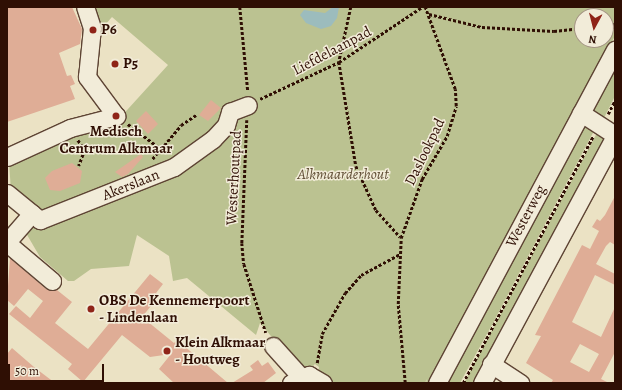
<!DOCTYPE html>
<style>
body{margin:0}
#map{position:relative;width:622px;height:390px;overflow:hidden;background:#ebe2c4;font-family:Alegreya,serif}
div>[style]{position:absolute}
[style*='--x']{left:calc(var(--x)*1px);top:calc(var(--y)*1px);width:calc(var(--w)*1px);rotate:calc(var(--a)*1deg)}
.green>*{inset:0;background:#bbc291}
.water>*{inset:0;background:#9cbcbd}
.building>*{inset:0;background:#dfad96}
.path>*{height:2.5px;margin-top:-1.25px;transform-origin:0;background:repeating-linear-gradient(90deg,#2f0f04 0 3px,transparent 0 5px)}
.roads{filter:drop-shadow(1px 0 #5e4434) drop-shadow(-1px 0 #5e4434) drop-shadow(0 1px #5e4434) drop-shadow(0 -1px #5e4434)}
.minor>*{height:17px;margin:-8.5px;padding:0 8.5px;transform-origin:8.5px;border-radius:8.5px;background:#f2ecd9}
.dots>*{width:11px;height:11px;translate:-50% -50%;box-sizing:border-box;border:2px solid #f2ecd9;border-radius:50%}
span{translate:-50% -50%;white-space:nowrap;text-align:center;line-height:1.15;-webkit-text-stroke:3px #f2ecd9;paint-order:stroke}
.poi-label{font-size:15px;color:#2f0f04;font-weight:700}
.left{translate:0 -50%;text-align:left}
.street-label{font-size:15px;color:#2f0f04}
.park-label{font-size:15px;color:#604e35;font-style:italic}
.frame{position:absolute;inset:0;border:8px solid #2f0f04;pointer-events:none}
.north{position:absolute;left:574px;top:8px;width:40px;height:40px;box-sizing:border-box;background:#f2ecd9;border:1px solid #a49484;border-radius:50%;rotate:187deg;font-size:11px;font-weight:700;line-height:16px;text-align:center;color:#2f0f04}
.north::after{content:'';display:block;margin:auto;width:14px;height:18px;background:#8f2418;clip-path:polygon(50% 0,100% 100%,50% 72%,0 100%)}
.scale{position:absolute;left:8px;top:364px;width:96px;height:18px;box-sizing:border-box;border:2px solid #2f0f04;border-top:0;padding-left:5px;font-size:12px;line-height:14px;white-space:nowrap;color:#2f0f04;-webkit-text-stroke:3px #f2ecd9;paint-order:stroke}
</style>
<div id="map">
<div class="green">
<div style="clip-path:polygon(evenodd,83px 7px,615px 7px,615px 36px,430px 383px,426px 383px,427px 379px,425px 383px,328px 383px,318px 375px,319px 367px,315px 364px,308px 371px,296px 366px,260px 323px,256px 335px,187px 278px,173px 281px,169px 256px,137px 235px,129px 266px,91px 269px,74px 281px,68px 281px,40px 257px,23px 228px,40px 209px,32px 209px,11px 192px,9px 161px,74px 130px,118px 120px,168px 65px,112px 17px,90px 42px,83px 7px,582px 16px,606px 16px,606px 40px,582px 40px,582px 16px)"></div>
<div style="clip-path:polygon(615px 61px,615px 96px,604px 118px,590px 108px)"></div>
<div style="clip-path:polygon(582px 124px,595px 129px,493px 323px,460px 383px,443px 383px)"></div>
<div style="clip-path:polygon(598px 131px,605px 137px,479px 383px,464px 383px)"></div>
</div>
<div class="water">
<div style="clip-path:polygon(333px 7px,339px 7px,337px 18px,331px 26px,321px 29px,306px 23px,300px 15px,304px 10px,325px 13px)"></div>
</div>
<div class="building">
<div style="clip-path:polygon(7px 7px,72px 7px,82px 29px,80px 44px,59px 53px,67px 76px,71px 75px,75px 84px,70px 86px,75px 99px,7px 122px)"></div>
<div style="clip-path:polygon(211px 100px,221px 108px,208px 121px,199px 115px)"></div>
<div style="clip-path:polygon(146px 111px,158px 124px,148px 134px,136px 121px)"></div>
<div style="clip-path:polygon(141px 154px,143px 157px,128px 174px,122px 177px,115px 172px)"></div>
<div style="clip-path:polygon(72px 163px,82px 171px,80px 183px,60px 191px,50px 190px,45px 178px,52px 171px)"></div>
<div style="clip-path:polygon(evenodd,615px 196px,615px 245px,610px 242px,606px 246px,596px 264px,615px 274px,615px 285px,595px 275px,572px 322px,601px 337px,615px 307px,615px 352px,601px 379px,609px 383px,551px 383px,553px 380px,526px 363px,541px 336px,535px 335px,582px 245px,590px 249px,599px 231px,592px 227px,597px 219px,600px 221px,605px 215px,615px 196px,580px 344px,599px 354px,589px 372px,570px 362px,580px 344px)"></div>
<div style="clip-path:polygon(10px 258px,46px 289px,57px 290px,72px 302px,55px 323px,88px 349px,150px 274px,163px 284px,156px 293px,159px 296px,142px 317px,174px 343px,177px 340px,228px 383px,174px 383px,159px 369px,171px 354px,150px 357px,122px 335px,83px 382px,68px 369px,72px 364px,9px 314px,16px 306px,30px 318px,43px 301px,28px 289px,14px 306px,7px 300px)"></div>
<div style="clip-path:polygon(12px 348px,34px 367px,55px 383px,15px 383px,7px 379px,7px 354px)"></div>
<div style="clip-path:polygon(258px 360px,262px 366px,268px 362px,276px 373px,263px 383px,232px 383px,253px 370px,250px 366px)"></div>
</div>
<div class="path">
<div style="--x:240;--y:7;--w:84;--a:84.6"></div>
<div style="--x:351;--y:7;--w:56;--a:102.3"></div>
<div style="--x:339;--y:62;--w:105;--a:80.7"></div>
<div style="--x:356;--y:166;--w:48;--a:65.6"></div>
<div style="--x:376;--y:210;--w:36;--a:48"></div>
<div style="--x:429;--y:14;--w:55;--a:13.8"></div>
<div style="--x:482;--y:27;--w:72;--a:3.2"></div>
<div style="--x:554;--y:31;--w:28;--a:-6"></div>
<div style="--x:606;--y:25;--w:8;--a:-7"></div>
<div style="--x:608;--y:37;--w:16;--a:-63"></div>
<div style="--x:260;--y:99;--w:87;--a:-25.1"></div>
<div style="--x:339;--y:62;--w:100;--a:-33.5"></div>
<div style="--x:608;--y:114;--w:16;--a:-63"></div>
<div style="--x:247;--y:120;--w:123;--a:92.3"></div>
<div style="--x:242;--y:243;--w:21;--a:85"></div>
<div style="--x:244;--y:264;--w:72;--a:72.3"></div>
<div style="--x:128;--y:124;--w:41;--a:37.1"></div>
<div style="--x:161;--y:149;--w:13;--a:129"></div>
<div style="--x:78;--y:140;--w:12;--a:55"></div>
<div style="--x:85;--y:150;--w:17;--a:111"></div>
<div style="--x:161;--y:149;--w:31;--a:-50"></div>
<div style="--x:181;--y:125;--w:18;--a:-34"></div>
<div style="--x:317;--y:363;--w:29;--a:-80"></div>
<div style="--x:322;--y:334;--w:47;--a:-60.7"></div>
<div style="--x:345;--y:293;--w:24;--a:-48"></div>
<div style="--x:361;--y:275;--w:44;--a:-28.3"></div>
<div style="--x:405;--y:383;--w:79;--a:-95.1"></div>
<div style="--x:398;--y:304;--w:66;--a:-87.4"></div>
<div style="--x:401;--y:238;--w:63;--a:-70.4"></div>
<div style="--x:422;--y:179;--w:50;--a:-59.8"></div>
<div style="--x:447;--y:136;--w:31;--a:-73"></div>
<div style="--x:456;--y:106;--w:17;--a:-93"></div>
<div style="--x:455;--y:89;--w:87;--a:-110.1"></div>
<div style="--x:463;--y:383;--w:279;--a:-62.2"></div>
</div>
<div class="roads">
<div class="minor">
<div style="--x:581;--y:113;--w:40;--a:32.9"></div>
<div style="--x:7;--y:157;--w:69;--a:-24.7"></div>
<div style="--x:70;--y:128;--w:48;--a:-14.6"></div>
<div style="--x:116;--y:116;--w:49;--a:-126.6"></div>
<div style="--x:87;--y:77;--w:49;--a:-84.2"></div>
<div style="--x:92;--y:28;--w:22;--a:-108"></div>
<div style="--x:7;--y:193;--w:43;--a:39.3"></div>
<div style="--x:40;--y:220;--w:144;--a:-21.6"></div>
<div style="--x:174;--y:167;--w:48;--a:-35.7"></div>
<div style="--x:213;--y:139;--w:19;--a:-47"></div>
<div style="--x:226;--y:125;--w:14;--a:-73"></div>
<div style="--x:230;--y:112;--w:19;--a:-21"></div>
<div style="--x:7;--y:242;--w:38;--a:-49"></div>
<div style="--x:7;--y:243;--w:59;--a:40.2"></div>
<div style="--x:273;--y:346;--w:40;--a:48"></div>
<div style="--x:491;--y:364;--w:35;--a:33"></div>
<div style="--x:291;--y:383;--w:20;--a:-24"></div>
<div style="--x:309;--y:375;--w:16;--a:30"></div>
<div style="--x:437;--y:383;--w:378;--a:-61.9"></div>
<div style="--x:482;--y:383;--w:281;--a:-61.7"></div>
</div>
</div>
<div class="dots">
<div style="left:93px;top:30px;background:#8f2418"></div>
<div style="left:115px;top:64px;background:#8f2418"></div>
<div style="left:116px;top:116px;background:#8f2418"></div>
<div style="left:91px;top:309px;background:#8f2418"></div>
<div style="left:167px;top:351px;background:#8f2418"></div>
</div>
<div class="poi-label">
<span class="left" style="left:101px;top:30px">P6</span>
<span class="left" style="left:123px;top:64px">P5</span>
<span style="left:116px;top:140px">Medisch<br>Centrum Alkmaar</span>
<span class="left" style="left:99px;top:309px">OBS De Kennemerpoort<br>- Lindenlaan</span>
<span class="left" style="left:175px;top:351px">Klein Alkmaar<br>- Houtweg</span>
</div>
<div class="street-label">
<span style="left:332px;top:51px;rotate:-28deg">Liefdelaanpad</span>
<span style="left:425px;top:152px;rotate:-64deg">Daslookpad</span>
<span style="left:234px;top:178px;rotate:-87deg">Westerhoutpad</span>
<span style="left:131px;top:185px;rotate:-22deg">Akerslaan</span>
<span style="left:526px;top:216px;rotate:-62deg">Westerweg</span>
</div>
<div class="park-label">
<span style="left:343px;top:175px">Alkmaarderhout</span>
</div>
<div class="frame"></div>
<div class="north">N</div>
<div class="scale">50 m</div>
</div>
